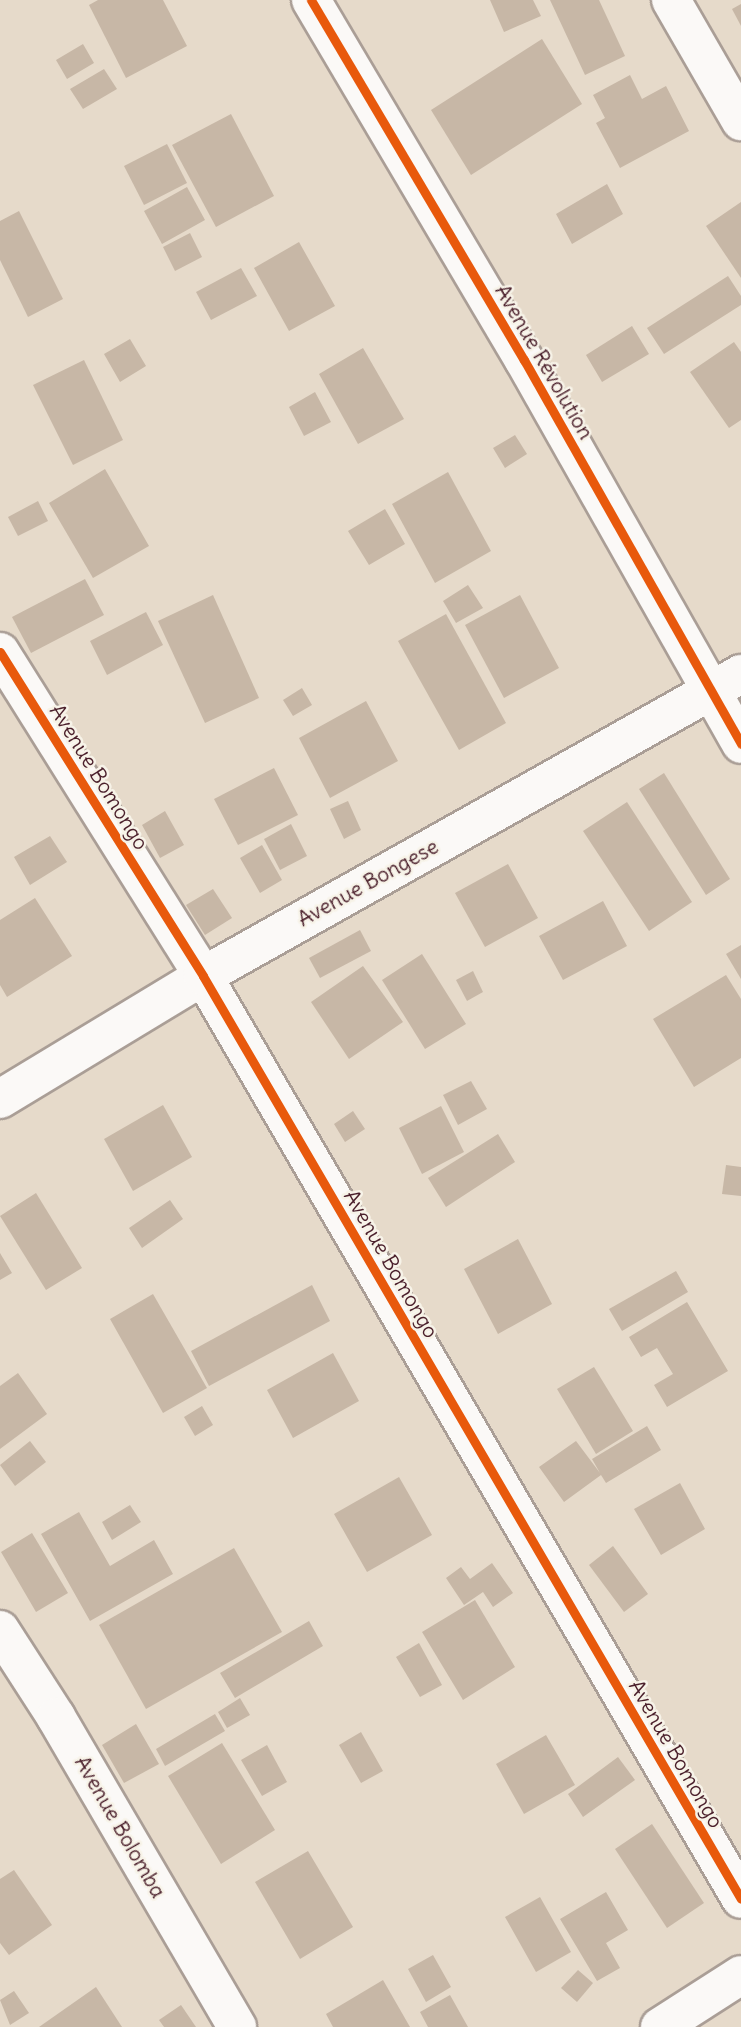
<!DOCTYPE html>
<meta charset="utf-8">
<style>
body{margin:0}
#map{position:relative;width:741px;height:2027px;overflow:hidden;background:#e6daca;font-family:Delius,sans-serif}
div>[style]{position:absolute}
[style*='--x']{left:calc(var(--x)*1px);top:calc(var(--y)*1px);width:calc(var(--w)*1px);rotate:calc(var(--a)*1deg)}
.building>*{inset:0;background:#c7b7a6}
.roads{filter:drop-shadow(2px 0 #aa9e96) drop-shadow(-2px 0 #aa9e96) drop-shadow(0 2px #aa9e96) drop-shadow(0 -2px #aa9e96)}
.minor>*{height:38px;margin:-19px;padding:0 19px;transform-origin:19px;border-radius:19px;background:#fbf9f7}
.cycleway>*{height:9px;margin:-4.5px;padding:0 4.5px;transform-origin:4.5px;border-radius:4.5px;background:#e8590c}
span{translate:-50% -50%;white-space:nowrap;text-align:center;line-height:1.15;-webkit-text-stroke:5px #f7f3e8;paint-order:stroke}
.street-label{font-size:21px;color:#4a1f2b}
</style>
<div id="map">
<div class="building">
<div style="clip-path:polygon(98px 0,163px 0,187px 46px,126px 78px,89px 5px)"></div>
<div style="clip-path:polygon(490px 0,533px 0,541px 16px,504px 32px)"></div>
<div style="clip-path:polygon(550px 0,599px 0,625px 56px,585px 75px)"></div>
<div style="clip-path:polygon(741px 4px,741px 26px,732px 9px)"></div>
<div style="clip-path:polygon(542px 39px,582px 104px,471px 175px,431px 110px)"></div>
<div style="clip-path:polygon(83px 44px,94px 63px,67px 79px,56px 60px)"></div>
<div style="clip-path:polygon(104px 69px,117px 89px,83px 109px,70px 89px)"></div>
<div style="clip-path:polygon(630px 75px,642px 99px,666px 86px,689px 131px,620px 168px,596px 123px,605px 118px,593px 95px)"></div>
<div style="clip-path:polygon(231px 114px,274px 196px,216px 227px,172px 145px)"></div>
<div style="clip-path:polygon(167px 144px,187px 183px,144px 205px,124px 166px)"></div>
<div style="clip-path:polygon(607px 184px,623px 214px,572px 244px,556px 214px)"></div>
<div style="clip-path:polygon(187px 187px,205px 220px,162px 244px,144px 211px)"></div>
<div style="clip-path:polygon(741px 202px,741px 278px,706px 226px)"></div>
<div style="clip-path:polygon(19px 211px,63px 299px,28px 317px,0 260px,0 221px)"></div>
<div style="clip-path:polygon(190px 233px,202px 257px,175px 271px,163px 247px)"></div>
<div style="clip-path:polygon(299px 242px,335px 306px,289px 331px,254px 268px)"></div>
<div style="clip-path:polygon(241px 268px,257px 296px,211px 320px,196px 292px)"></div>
<div style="clip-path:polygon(728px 276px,741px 296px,741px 305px,664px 354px,647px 328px)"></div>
<div style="clip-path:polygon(632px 326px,649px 354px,602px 382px,586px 355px)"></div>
<div style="clip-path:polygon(130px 339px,146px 366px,120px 382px,104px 354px)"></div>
<div style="clip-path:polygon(734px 342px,741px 352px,741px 420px,729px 428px,690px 372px)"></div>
<div style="clip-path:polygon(363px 348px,404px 419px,358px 444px,319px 374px)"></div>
<div style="clip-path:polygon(84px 360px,123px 440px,73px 465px,33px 385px)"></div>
<div style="clip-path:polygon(315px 392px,331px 422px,304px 436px,289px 407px)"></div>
<div style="clip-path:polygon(515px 435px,527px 454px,505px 468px,493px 448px)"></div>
<div style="clip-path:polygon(105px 469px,149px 546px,93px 578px,49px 503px)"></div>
<div style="clip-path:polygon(448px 472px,491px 551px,435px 583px,392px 504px)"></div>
<div style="clip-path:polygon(38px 501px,48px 521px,18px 536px,8px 517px)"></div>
<div style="clip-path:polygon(385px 509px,405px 544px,369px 565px,348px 531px)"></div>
<div style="clip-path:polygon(85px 579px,104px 615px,31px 653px,12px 617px)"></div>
<div style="clip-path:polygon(468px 585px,483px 608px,456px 623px,443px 601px)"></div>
<div style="clip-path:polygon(213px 595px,259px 698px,205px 723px,158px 621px)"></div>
<div style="clip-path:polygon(520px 595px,559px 668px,504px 698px,465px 625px)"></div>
<div style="clip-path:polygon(146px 612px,163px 645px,107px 675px,90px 641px)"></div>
<div style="clip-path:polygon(446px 614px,506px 723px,459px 750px,398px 641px)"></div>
<div style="clip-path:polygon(302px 688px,312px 705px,293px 716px,283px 700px)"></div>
<div style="clip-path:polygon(366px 701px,398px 761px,330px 798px,299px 738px)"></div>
<div style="clip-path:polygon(274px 768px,298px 815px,238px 845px,214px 799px)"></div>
<div style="clip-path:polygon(664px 773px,730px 879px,706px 895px,639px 789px)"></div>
<div style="clip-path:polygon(348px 801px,361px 830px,344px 839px,330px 809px)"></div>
<div style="clip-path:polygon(627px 802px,692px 902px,649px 931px,583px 831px)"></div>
<div style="clip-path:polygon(165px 811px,184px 845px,160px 858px,142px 825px)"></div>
<div style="clip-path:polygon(291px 824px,307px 856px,280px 870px,264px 839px)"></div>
<div style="clip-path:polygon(50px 836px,67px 862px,30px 885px,14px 857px)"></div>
<div style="clip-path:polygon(262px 845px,282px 880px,260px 893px,240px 858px)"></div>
<div style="clip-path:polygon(508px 864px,538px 918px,485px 947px,455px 893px)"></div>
<div style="clip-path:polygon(213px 889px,232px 918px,205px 935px,186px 905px)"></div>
<div style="clip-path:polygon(35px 898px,72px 956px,7px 997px,0 985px,0 920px)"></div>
<div style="clip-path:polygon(603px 901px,627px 946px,563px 980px,539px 936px)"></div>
<div style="clip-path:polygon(360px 930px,371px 951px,320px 978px,309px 958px)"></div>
<div style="clip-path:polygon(741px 945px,741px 979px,726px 954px)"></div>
<div style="clip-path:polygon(422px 954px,466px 1024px,425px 1049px,382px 980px)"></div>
<div style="clip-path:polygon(363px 966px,403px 1022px,349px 1059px,311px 1002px)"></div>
<div style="clip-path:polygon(473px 971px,483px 992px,467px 1001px,456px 980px)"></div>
<div style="clip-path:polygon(726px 975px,741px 999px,741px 1058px,694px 1087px,653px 1019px)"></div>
<div style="clip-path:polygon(471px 1081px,487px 1109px,458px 1125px,443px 1095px)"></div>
<div style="clip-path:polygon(163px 1105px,192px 1157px,133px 1191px,104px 1139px)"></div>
<div style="clip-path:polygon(441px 1106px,464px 1152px,422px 1174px,399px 1128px)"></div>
<div style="clip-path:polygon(353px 1111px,365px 1129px,345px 1142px,334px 1124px)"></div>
<div style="clip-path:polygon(498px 1134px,515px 1162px,446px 1207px,428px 1178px)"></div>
<div style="clip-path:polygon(726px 1165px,741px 1167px,741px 1196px,722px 1194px)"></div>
<div style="clip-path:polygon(36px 1193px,82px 1268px,46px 1290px,0 1216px)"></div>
<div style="clip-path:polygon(170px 1200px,183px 1219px,142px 1248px,129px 1228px)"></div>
<div style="clip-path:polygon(518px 1239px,552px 1304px,498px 1334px,464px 1269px)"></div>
<div style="clip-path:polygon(0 1253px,12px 1273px,0 1280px)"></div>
<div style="clip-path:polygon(676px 1271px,688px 1292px,622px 1331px,609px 1309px)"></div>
<div style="clip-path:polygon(312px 1285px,330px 1321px,209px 1386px,191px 1351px)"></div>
<div style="clip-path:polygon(153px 1294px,207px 1388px,163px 1413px,110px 1319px)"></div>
<div style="clip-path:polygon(687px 1302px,728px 1371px,667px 1407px,654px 1385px,673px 1374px,657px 1348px,641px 1357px,629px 1337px)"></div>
<div style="clip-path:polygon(333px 1353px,359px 1401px,293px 1438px,267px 1390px)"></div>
<div style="clip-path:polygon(594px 1367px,633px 1431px,596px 1454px,557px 1389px)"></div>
<div style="clip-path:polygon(18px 1373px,47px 1414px,0 1449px,0 1386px)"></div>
<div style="clip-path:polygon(202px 1406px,213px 1425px,195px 1436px,184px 1417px)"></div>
<div style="clip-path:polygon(647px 1426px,661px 1450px,606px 1483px,601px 1475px,564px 1502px,539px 1467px,576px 1441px,600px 1473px,592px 1459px)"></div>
<div style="clip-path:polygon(30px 1441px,46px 1462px,15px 1486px,0 1465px)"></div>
<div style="clip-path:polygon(399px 1477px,432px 1535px,367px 1572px,334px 1514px)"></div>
<div style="clip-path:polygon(680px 1483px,705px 1529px,661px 1555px,634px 1509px)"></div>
<div style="clip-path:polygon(130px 1505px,141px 1522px,112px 1540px,102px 1522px)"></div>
<div style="clip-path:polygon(79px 1512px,110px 1566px,154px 1540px,173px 1574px,90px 1621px,41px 1534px)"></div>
<div style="clip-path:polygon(32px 1533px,68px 1593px,36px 1612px,1px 1552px)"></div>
<div style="clip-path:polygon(613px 1546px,648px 1594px,624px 1612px,589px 1565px)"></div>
<div style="clip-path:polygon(234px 1548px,282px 1632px,146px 1709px,99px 1625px)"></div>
<div style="clip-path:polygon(492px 1563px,513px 1593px,493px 1607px,483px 1592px,464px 1605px,446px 1578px,461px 1567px,470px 1579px)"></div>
<div style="clip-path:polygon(475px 1600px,515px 1667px,463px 1700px,422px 1632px)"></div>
<div style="clip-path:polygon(309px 1621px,323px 1646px,235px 1698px,220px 1673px)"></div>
<div style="clip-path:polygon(419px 1643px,442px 1685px,420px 1697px,396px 1657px)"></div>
<div style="clip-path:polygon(240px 1698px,250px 1715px,227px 1728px,218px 1712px)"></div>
<div style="clip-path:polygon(215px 1714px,225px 1731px,165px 1766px,156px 1749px)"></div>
<div style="clip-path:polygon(136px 1724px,159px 1764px,124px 1783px,102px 1745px)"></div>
<div style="clip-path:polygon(361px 1732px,383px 1771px,361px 1783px,339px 1745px)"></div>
<div style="clip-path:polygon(546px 1735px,575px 1785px,524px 1814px,496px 1764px)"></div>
<div style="clip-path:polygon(222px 1743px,275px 1830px,221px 1864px,168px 1776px)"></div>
<div style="clip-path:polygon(267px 1745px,287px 1782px,262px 1796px,241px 1760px)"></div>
<div style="clip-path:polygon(618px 1757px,635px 1780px,583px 1817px,568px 1794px)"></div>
<div style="clip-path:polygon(652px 1824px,704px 1903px,667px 1928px,615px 1849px)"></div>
<div style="clip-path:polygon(308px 1851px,353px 1927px,300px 1959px,255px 1882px)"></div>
<div style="clip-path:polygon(14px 1870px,52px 1925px,9px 1955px,0 1943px,0 1879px)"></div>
<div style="clip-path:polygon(606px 1892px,628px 1930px,606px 1943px,620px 1968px,597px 1981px,560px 1919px)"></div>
<div style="clip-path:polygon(540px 1897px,571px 1952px,536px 1972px,505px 1917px)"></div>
<div style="clip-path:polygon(433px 1955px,451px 1987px,426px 2002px,408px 1969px)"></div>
<div style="clip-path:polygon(578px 1970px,593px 1983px,577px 2002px,561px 1988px)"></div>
<div style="clip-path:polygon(383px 1980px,410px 2027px,333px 2027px,326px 2014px)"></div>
<div style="clip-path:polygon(96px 1987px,122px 2027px,39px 2027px)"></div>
<div style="clip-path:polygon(14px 1991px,29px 2013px,10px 2025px,0 2000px)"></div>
<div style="clip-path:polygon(450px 1995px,468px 2027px,428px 2027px,420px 2012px)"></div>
<div style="clip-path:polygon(181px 2005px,196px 2027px,164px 2027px,159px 2020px)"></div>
</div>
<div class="roads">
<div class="minor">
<div style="--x:311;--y:0;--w:418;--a:59.4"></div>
<div style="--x:524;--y:360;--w:441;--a:60.5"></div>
<div style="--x:671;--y:0;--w:140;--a:60"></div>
<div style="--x:0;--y:652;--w:382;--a:57.9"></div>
<div style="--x:203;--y:976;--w:1068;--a:59.76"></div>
<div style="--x:0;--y:1099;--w:237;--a:-31.2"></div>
<div style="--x:203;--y:976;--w:617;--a:-29.31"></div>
<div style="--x:0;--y:1630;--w:103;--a:57.2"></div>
<div style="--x:56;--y:1717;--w:359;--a:59.7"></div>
<div style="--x:660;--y:2027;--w:96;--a:-32.7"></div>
</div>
</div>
<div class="cycleway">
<div style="--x:311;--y:0;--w:418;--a:59.4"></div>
<div style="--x:524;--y:360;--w:441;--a:60.5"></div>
<div style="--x:0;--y:652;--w:382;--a:57.9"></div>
<div style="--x:203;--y:976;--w:1068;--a:59.76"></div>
</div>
<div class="street-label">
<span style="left:544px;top:362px;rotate:60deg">Avenue Révolution</span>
<span style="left:99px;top:777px;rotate:58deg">Avenue Bomongo</span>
<span style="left:368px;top:883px;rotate:-29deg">Avenue Bongese</span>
<span style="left:391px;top:1264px;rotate:60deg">Avenue Bomongo</span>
<span style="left:676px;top:1754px;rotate:60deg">Avenue Bomongo</span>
<span style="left:120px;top:1827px;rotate:60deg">Avenue Bolomba</span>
</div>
</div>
